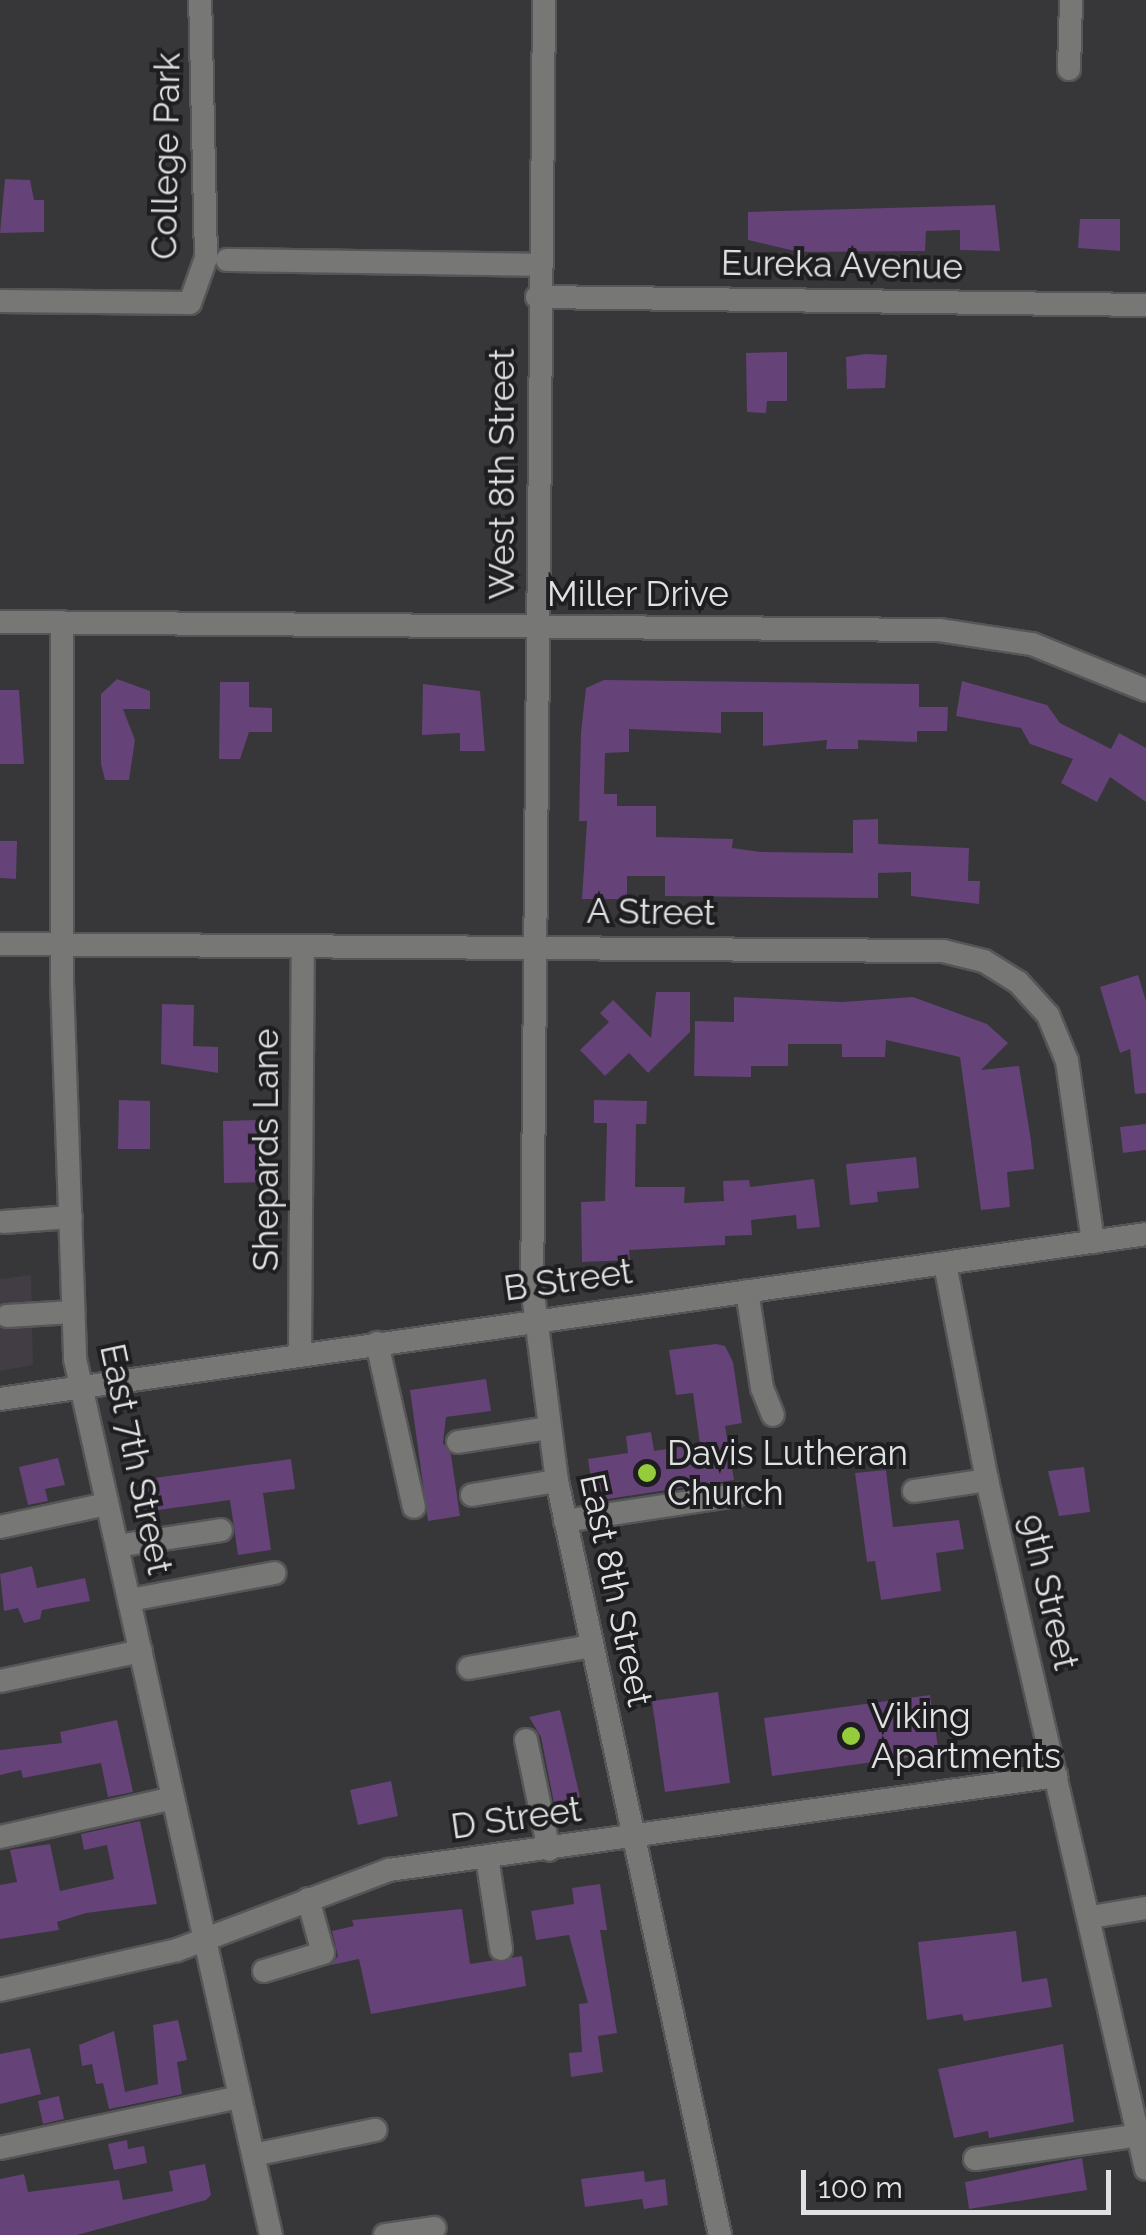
<!DOCTYPE html>
<style>
body{margin:0}
#map{position:relative;width:1146px;height:2235px;overflow:hidden;background:#373638;font-family:Raleway,sans-serif}
div>[style]{position:absolute}
[style*='--x']{left:calc(var(--x)*1px);top:calc(var(--y)*1px);width:calc(var(--w)*1px);rotate:calc(var(--a)*1deg)}
.built>*{inset:0;background:#423d45}
.building>*{inset:0;background:#654278}
.roads{filter:drop-shadow(2px 0 #565557) drop-shadow(-2px 0 #565557) drop-shadow(0 2px #565557) drop-shadow(0 -2px #565557)}
.minor>*{height:22px;margin:-11px;padding:0 11px;transform-origin:11px;border-radius:11px;background:#777776}
.dots>*{width:28px;height:28px;translate:-50% -50%;box-sizing:border-box;border:5px solid #1e1d1f;border-radius:50%}
span{translate:-50% -50%;white-space:nowrap;text-align:center;line-height:1.15;-webkit-text-stroke:8px #1e1d1f;paint-order:stroke}
.street-label{font-size:35px;color:#e1e0e2}
.poi-label{font-size:35px;color:#e1e0e2}
.left{translate:0 -50%;text-align:left}
.scale{position:absolute;left:801px;top:2170px;width:310px;height:45px;box-sizing:border-box;border:5px solid #e1e0e2;border-top:0;padding-left:12px;font-size:30px;line-height:35px;white-space:nowrap;color:#e1e0e2;-webkit-text-stroke:8px #1e1d1f;paint-order:stroke}
</style>
<div id="map">
<div class="built">
<div style="clip-path:polygon(31px 1275px,33px 1365px,0 1371px,0 1279px)"></div>
</div>
<div class="building">
<div style="clip-path:polygon(5px 179px,30px 180px,34px 200px,44px 200px,44px 232px,0 233px)"></div>
<div style="clip-path:polygon(995px 205px,1000px 251px,960px 250px,960px 230px,926px 231px,925px 251px,799px 252px,748px 240px,748px 212px)"></div>
<div style="clip-path:polygon(1080px 219px,1120px 219px,1120px 251px,1078px 248px)"></div>
<div style="clip-path:polygon(787px 352px,787px 401px,767px 401px,766px 413px,747px 412px,746px 353px)"></div>
<div style="clip-path:polygon(865px 354px,887px 355px,885px 388px,847px 389px,846px 357px)"></div>
<div style="clip-path:polygon(117px 679px,150px 691px,150px 709px,123px 709px,135px 740px,129px 780px,105px 780px,101px 764px,101px 694px)"></div>
<div style="clip-path:polygon(604px 680px,919px 684px,919px 707px,948px 707px,947px 731px,917px 731px,917px 742px,858px 740px,858px 749px,826px 749px,827px 740px,763px 746px,763px 712px,721px 712px,721px 733px,629px 729px,629px 752px,605px 753px,604px 794px,617px 794px,617px 806px,656px 806px,656px 837px,733px 839px,732px 848px,761px 852px,853px 853px,853px 820px,878px 819px,878px 844px,969px 848px,968px 881px,980px 881px,979px 904px,911px 896px,911px 872px,878px 873px,878px 898px,665px 896px,665px 876px,627px 876px,627px 899px,582px 899px,587px 821px,579px 821px,581px 732px,586px 688px)"></div>
<div style="clip-path:polygon(962px 681px,1047px 705px,1060px 723px,1111px 749px,1119px 733px,1146px 748px,1146px 802px,1110px 777px,1097px 802px,1061px 783px,1073px 759px,1030px 744px,1021px 728px,956px 716px)"></div>
<div style="clip-path:polygon(220px 682px,249px 682px,249px 707px,272px 708px,272px 732px,249px 732px,240px 759px,219px 759px)"></div>
<div style="clip-path:polygon(423px 684px,480px 691px,485px 751px,460px 751px,460px 733px,422px 735px)"></div>
<div style="clip-path:polygon(0 690px,19px 690px,24px 764px,0 764px)"></div>
<div style="clip-path:polygon(0 841px,17px 841px,16px 879px,0 878px)"></div>
<div style="clip-path:polygon(1138px 975px,1146px 1001px,1146px 1093px,1135px 1094px,1130px 1049px,1120px 1053px,1100px 987px)"></div>
<div style="clip-path:polygon(656px 992px,690px 992px,690px 1032px,648px 1073px,629px 1053px,605px 1076px,580px 1050px,609px 1022px,600px 1013px,613px 1000px,651px 1038px)"></div>
<div style="clip-path:polygon(734px 997px,842px 1002px,913px 997px,987px 1024px,1008px 1043px,981px 1070px,1019px 1066px,1031px 1141px,1034px 1169px,1007px 1172px,1010px 1207px,981px 1210px,960px 1057px,886px 1040px,885px 1057px,842px 1057px,842px 1044px,788px 1044px,788px 1066px,751px 1066px,751px 1077px,694px 1076px,695px 1021px,734px 1022px)"></div>
<div style="clip-path:polygon(162px 1004px,194px 1005px,193px 1046px,218px 1047px,218px 1073px,161px 1064px)"></div>
<div style="clip-path:polygon(119px 1100px,150px 1101px,150px 1149px,118px 1149px)"></div>
<div style="clip-path:polygon(594px 1100px,647px 1101px,646px 1124px,636px 1124px,635px 1187px,685px 1187px,684px 1203px,724px 1201px,723px 1181px,749px 1180px,750px 1187px,814px 1179px,820px 1227px,797px 1229px,796px 1215px,751px 1220px,752px 1235px,725px 1236px,725px 1245px,629px 1250px,630px 1260px,582px 1262px,581px 1202px,605px 1201px,607px 1123px,594px 1123px)"></div>
<div style="clip-path:polygon(256px 1120px,265px 1182px,224px 1183px,223px 1121px)"></div>
<div style="clip-path:polygon(1146px 1124px,1146px 1150px,1123px 1153px,1120px 1127px)"></div>
<div style="clip-path:polygon(916px 1157px,919px 1188px,877px 1192px,878px 1202px,850px 1205px,846px 1164px)"></div>
<div style="clip-path:polygon(716px 1344px,725px 1346px,733px 1362px,742px 1423px,725px 1426px,734px 1480px,594px 1501px,588px 1459px,628px 1453px,626px 1436px,651px 1432px,654px 1451px,700px 1444px,693px 1393px,676px 1395px,669px 1350px)"></div>
<div style="clip-path:polygon(486px 1379px,491px 1411px,446px 1417px,443px 1443px,451px 1455px,460px 1516px,428px 1521px,410px 1390px)"></div>
<div style="clip-path:polygon(58px 1458px,65px 1485px,45px 1489px,48px 1501px,28px 1505px,19px 1467px)"></div>
<div style="clip-path:polygon(291px 1459px,295px 1489px,263px 1493px,271px 1550px,238px 1555px,230px 1500px,144px 1512px,140px 1480px)"></div>
<div style="clip-path:polygon(1084px 1467px,1090px 1512px,1059px 1516px,1048px 1471px)"></div>
<div style="clip-path:polygon(886px 1470px,893px 1527px,959px 1520px,964px 1549px,936px 1553px,941px 1591px,881px 1600px,875px 1561px,867px 1562px,855px 1473px)"></div>
<div style="clip-path:polygon(32px 1566px,37px 1588px,85px 1578px,90px 1601px,42px 1610px,40px 1619px,24px 1623px,18px 1608px,4px 1611px,0 1574px)"></div>
<div style="clip-path:polygon(718px 1692px,730px 1783px,665px 1792px,652px 1701px)"></div>
<div style="clip-path:polygon(930px 1695px,939px 1753px,772px 1776px,764px 1718px)"></div>
<div style="clip-path:polygon(560px 1710px,580px 1797px,554px 1803px,541px 1737px,529px 1717px)"></div>
<div style="clip-path:polygon(117px 1720px,133px 1792px,108px 1797px,101px 1763px,23px 1778px,21px 1770px,0 1775px,0 1750px,62px 1743px,60px 1732px)"></div>
<div style="clip-path:polygon(391px 1781px,398px 1816px,358px 1825px,350px 1790px)"></div>
<div style="clip-path:polygon(140px 1821px,157px 1904px,86px 1913px,57px 1922px,59px 1930px,0 1939px,0 1885px,17px 1882px,10px 1850px,50px 1844px,60px 1891px,114px 1879px,107px 1845px,84px 1850px,81px 1834px)"></div>
<div style="clip-path:polygon(600px 1884px,607px 1930px,600px 1930px,617px 2033px,598px 2036px,603px 2072px,571px 2077px,569px 2053px,582px 2052px,579px 2004px,588px 2003px,569px 1935px,536px 1940px,531px 1911px,574px 1904px,572px 1888px)"></div>
<div style="clip-path:polygon(462px 1909px,470px 1964px,522px 1956px,526px 1986px,371px 2014px,359px 1959px,331px 1965px,338px 1956px,332px 1931px,354px 1926px,352px 1920px)"></div>
<div style="clip-path:polygon(1016px 1931px,1022px 1982px,1047px 1978px,1052px 2007px,964px 2021px,962px 2014px,927px 2020px,918px 1942px)"></div>
<div style="clip-path:polygon(178px 2020px,187px 2060px,177px 2062px,182px 2094px,188px 2093px,109px 2109px,103px 2083px,96px 2084px,92px 2064px,82px 2066px,79px 2045px,114px 2031px,125px 2092px,158px 2084px,153px 2025px)"></div>
<div style="clip-path:polygon(1063px 2044px,1074px 2122px,989px 2138px,988px 2131px,954px 2138px,938px 2069px)"></div>
<div style="clip-path:polygon(30px 2048px,41px 2094px,0 2104px,0 2054px)"></div>
<div style="clip-path:polygon(59px 2096px,64px 2119px,43px 2124px,38px 2101px)"></div>
<div style="clip-path:polygon(127px 2140px,128px 2149px,144px 2146px,147px 2163px,114px 2170px,108px 2144px)"></div>
<div style="clip-path:polygon(1082px 2158px,1087px 2190px,969px 2209px,965px 2182px)"></div>
<div style="clip-path:polygon(205px 2164px,211px 2195px,206px 2200px,77px 2235px,0 2235px,0 2179px,24px 2174px,28px 2192px,119px 2180px,123px 2200px,173px 2191px,169px 2171px)"></div>
<div style="clip-path:polygon(644px 2171px,645px 2182px,665px 2179px,668px 2205px,644px 2209px,642px 2199px,585px 2207px,581px 2179px)"></div>
</div>
<div class="roads">
<div class="minor">
<div style="--x:544;--y:0;--w:1286;--a:90.53"></div>
<div style="--x:532;--y:1286;--w:197;--a:82.7"></div>
<div style="--x:557;--y:1481;--w:771;--a:77.8"></div>
<div style="--x:1069;--y:69;--w:69;--a:-88.3"></div>
<div style="--x:227;--y:260;--w:311;--a:0.9"></div>
<div style="--x:537;--y:297;--w:609;--a:0.75"></div>
<div style="--x:0;--y:301;--w:190;--a:0.6"></div>
<div style="--x:190;--y:303;--w:48;--a:-70.4"></div>
<div style="--x:206;--y:258;--w:258;--a:-91.3"></div>
<div style="--x:0;--y:622;--w:939;--a:0.49"></div>
<div style="--x:939;--y:630;--w:94;--a:8.6"></div>
<div style="--x:1032;--y:644;--w:123;--a:22"></div>
<div style="--x:62;--y:622;--w:360;--a:90"></div>
<div style="--x:62;--y:982;--w:377;--a:88"></div>
<div style="--x:75;--y:1359;--w:898;--a:77.39"></div>
<div style="--x:0;--y:944;--w:943;--a:0.43"></div>
<div style="--x:943;--y:951;--w:42;--a:13.7"></div>
<div style="--x:984;--y:961;--w:40;--a:32"></div>
<div style="--x:1018;--y:982;--w:45;--a:47.7"></div>
<div style="--x:1048;--y:1015;--w:50;--a:67.6"></div>
<div style="--x:1067;--y:1061;--w:183;--a:81.8"></div>
<div style="--x:3;--y:1222;--w:68;--a:-4.2"></div>
<div style="--x:945;--y:1264;--w:220;--a:79"></div>
<div style="--x:987;--y:1480;--w:707;--a:77.01"></div>
<div style="--x:747;--y:1291;--w:98;--a:81.2"></div>
<div style="--x:762;--y:1388;--w:29;--a:68"></div>
<div style="--x:7;--y:1316;--w:66;--a:-3.5"></div>
<div style="--x:377;--y:1343;--w:168;--a:77.3"></div>
<div style="--x:300;--y:1353;--w:406;--a:-89.6"></div>
<div style="--x:0;--y:1399;--w:1158;--a:-8.19"></div>
<div style="--x:458;--y:1442;--w:91;--a:-8.8"></div>
<div style="--x:914;--y:1491;--w:74;--a:-8.6"></div>
<div style="--x:472;--y:1495;--w:86;--a:-9.4"></div>
<div style="--x:565;--y:1521;--w:173;--a:-8.6"></div>
<div style="--x:0;--y:1527;--w:108;--a:-12.2"></div>
<div style="--x:117;--y:1546;--w:105;--a:-8.7"></div>
<div style="--x:130;--y:1600;--w:147;--a:-10.6"></div>
<div style="--x:469;--y:1668;--w:124;--a:-10.2"></div>
<div style="--x:0;--y:1681;--w:144;--a:-12"></div>
<div style="--x:526;--y:1740;--w:112;--a:78.2"></div>
<div style="--x:0;--y:1837;--w:177;--a:-12.7"></div>
<div style="--x:487;--y:1857;--w:93;--a:81.3"></div>
<div style="--x:1091;--y:1917;--w:56;--a:-9.3"></div>
<div style="--x:264;--y:1971;--w:62;--a:-17"></div>
<div style="--x:323;--y:1953;--w:56;--a:-105.5"></div>
<div style="--x:0;--y:1990;--w:181;--a:-12.7"></div>
<div style="--x:177;--y:1950;--w:227;--a:-20.7"></div>
<div style="--x:389;--y:1870;--w:674;--a:-8.02"></div>
<div style="--x:0;--y:2148;--w:245;--a:-12"></div>
<div style="--x:253;--y:2155;--w:125;--a:-11.6"></div>
<div style="--x:975;--y:2159;--w:166;--a:-8.3"></div>
<div style="--x:385;--y:2235;--w:50;--a:-8"></div>
</div>
</div>
<div class="dots">
<div style="left:647px;top:1473px;background:#95cc3b"></div>
<div style="left:851px;top:1736px;background:#95cc3b"></div>
</div>
<div class="street-label">
<span style="left:166px;top:156px;rotate:-89deg">College Park</span>
<span style="left:842px;top:265px;rotate:1deg">Eureka Avenue</span>
<span style="left:502px;top:474px;rotate:-90deg">West 8th Street</span>
<span style="left:638px;top:594px">Miller Drive</span>
<span style="left:651px;top:912px;rotate:1deg">A Street</span>
<span style="left:266px;top:1150px;rotate:-90deg">Shepards Lane</span>
<span style="left:568px;top:1280px;rotate:-8deg">B Street</span>
<span style="left:136px;top:1459px;rotate:78deg">East 7th Street</span>
<span style="left:616px;top:1590px;rotate:78deg">East 8th Street</span>
<span style="left:1049px;top:1592px;rotate:77deg">9th Street</span>
<span style="left:516px;top:1818px;rotate:-8deg">D Street</span>
</div>
<div class="poi-label">
<span class="left" style="left:667px;top:1473px">Davis Lutheran<br>Church</span>
<span class="left" style="left:871px;top:1736px">Viking<br>Apartments</span>
</div>
<div class="scale">100 m</div>
</div>
